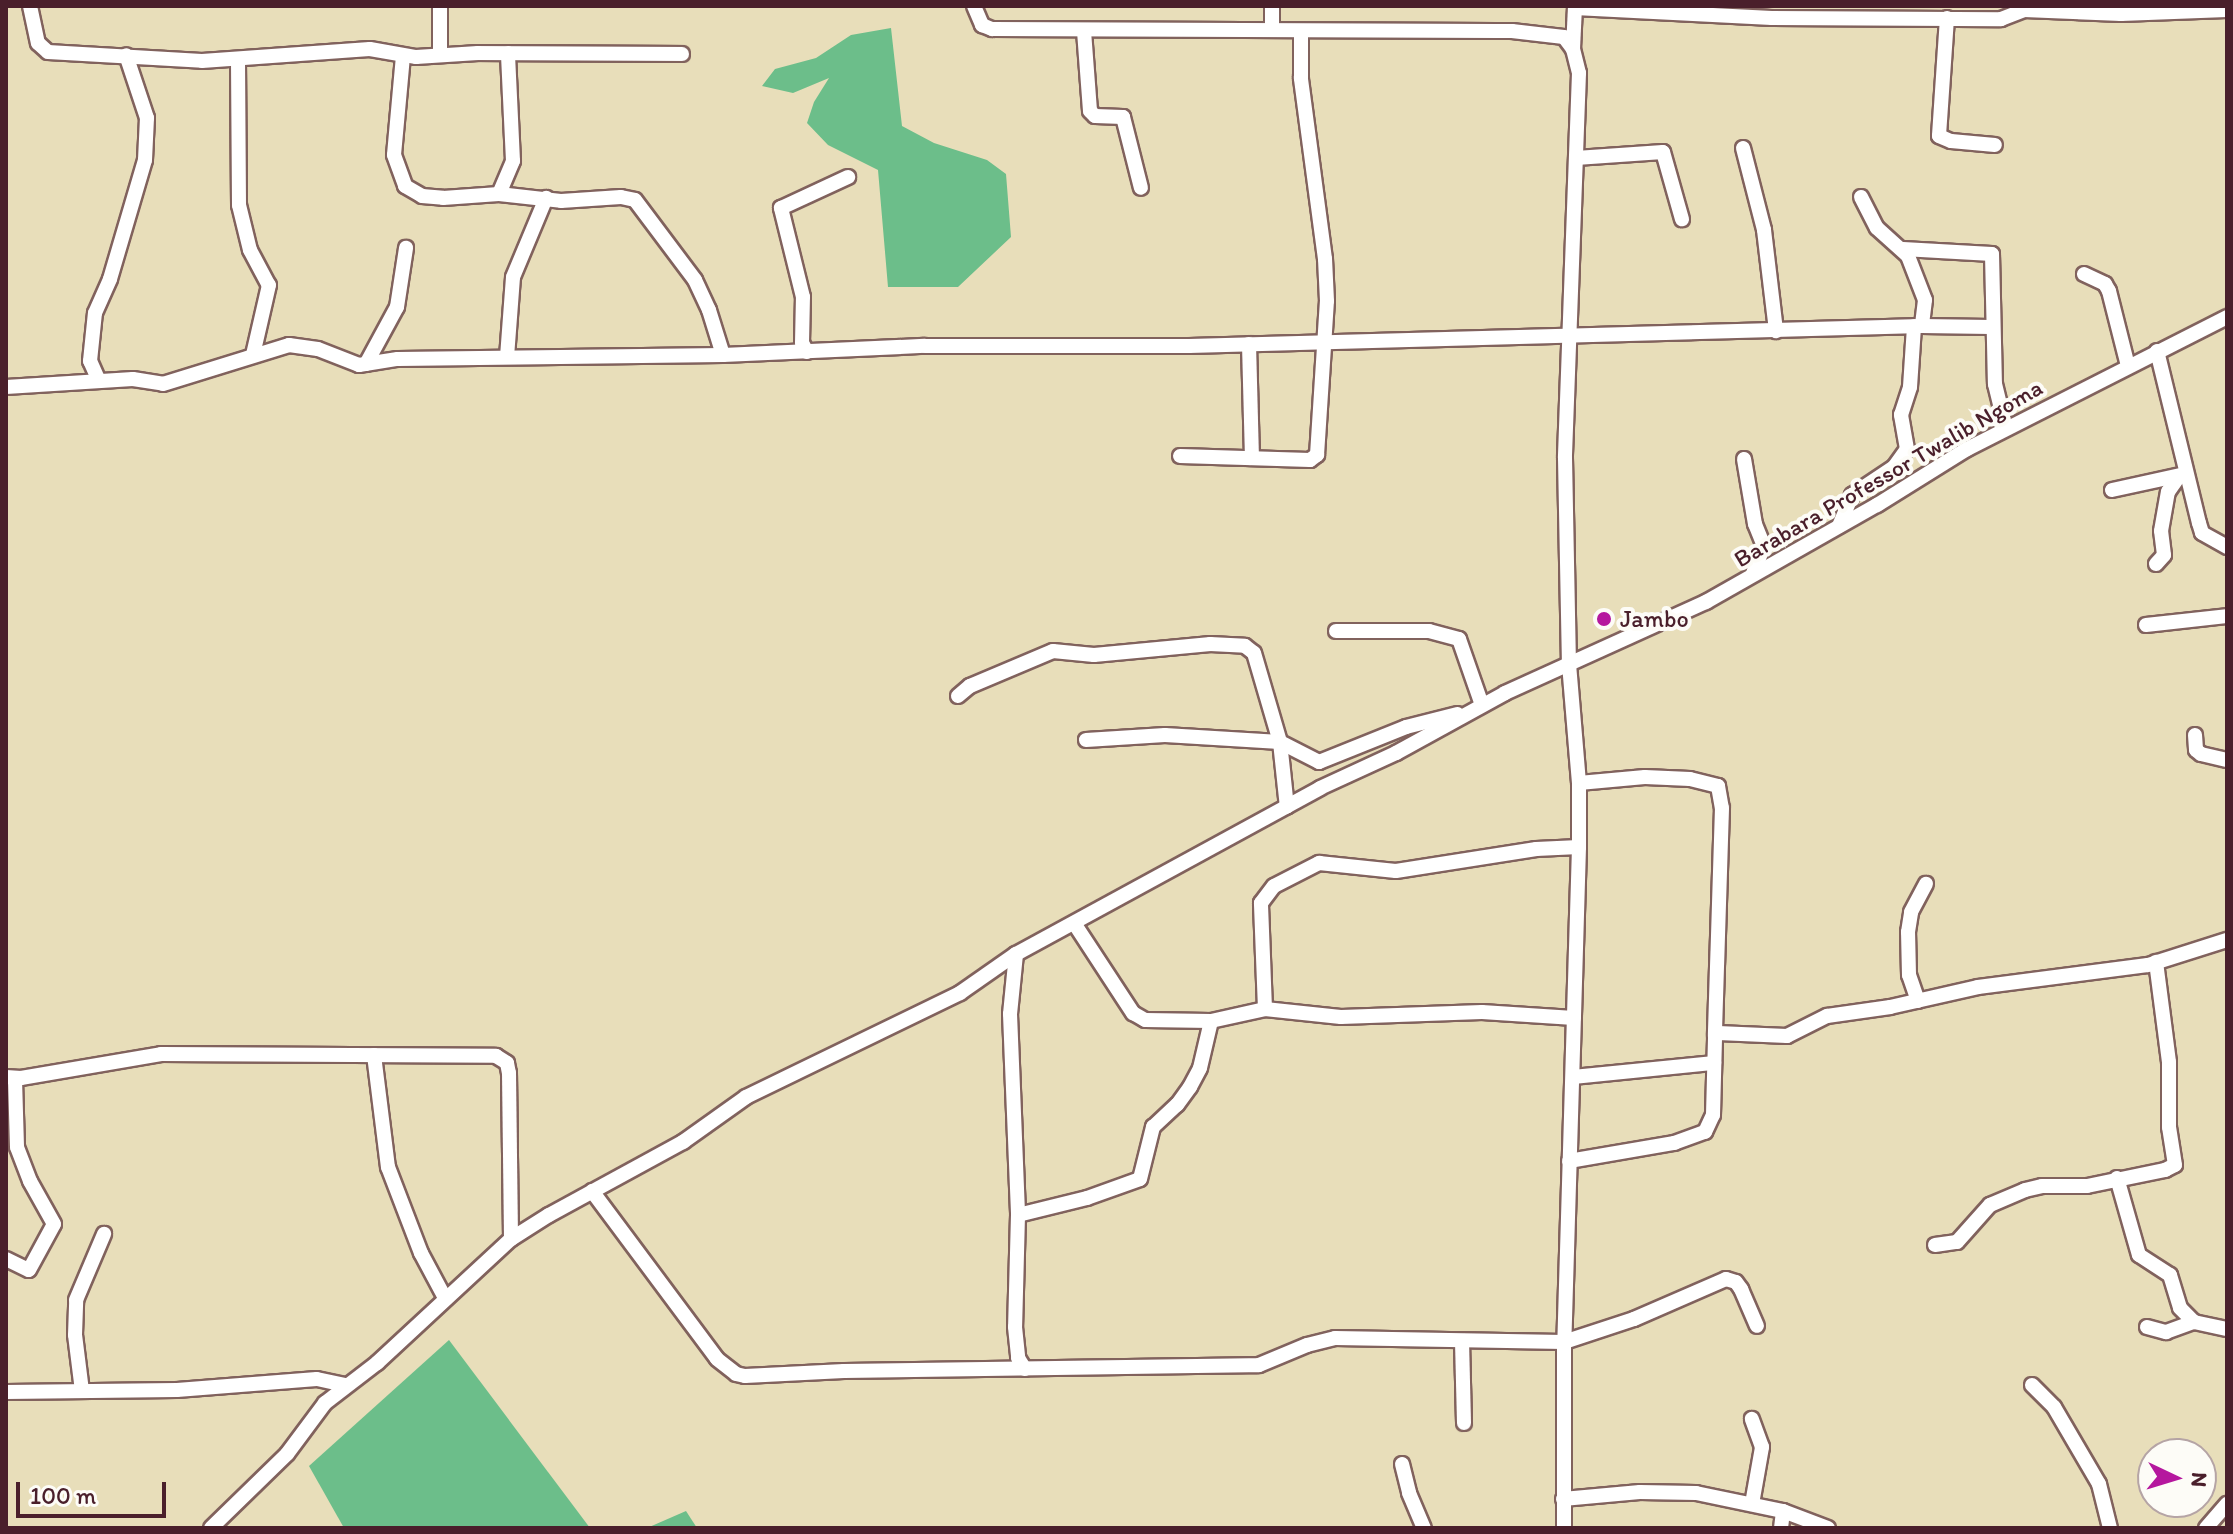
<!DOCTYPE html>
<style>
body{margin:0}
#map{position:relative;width:2233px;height:1534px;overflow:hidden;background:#e8deba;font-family:Itim,sans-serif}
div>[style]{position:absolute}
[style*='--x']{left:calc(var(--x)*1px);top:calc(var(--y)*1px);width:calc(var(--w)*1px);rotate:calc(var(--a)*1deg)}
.forest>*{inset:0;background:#6cbe8a}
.roads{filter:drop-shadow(2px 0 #81625d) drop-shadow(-2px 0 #81625d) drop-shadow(0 2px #81625d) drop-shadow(0 -2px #81625d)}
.minor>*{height:14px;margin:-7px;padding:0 7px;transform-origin:7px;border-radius:7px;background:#fff}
.dots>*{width:22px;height:22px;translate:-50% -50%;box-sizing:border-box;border:4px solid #fdfcf7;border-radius:50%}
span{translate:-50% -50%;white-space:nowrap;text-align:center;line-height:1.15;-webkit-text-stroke:8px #fdfcf7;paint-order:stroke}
.street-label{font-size:24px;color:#4a1f2b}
.poi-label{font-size:24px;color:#4a1f2b}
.left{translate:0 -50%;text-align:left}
.frame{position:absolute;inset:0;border:8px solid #4a1f2b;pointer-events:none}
.north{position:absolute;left:2137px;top:1438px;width:80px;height:80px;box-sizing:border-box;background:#fdfcf7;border:2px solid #b5a4a5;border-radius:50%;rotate:94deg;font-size:22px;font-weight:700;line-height:32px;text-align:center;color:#4a1f2b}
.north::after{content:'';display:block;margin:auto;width:28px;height:36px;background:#b5179e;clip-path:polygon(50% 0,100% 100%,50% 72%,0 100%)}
.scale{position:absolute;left:16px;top:1482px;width:150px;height:36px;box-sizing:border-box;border:4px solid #4a1f2b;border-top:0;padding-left:10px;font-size:24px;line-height:28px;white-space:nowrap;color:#4a1f2b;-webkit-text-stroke:6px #fdfcf7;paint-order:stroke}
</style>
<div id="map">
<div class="forest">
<div style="clip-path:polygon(891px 28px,902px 126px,934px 143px,987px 160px,1006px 174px,1011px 237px,958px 287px,888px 287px,878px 170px,828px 145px,807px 123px,814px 102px,829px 78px,793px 93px,762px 86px,775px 69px,816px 58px,851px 35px)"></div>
<div style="clip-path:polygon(449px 1340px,590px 1528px,344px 1528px,309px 1466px)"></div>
<div style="clip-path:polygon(686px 1511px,697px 1528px,647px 1528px)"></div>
</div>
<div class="roads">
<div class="minor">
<div style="--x:30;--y:6;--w:38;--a:78"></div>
<div style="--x:38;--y:43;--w:13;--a:42"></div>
<div style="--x:48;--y:52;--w:154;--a:3.3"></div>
<div style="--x:202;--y:61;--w:168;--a:-4.1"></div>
<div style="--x:370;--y:49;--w:47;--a:9.9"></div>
<div style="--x:416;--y:57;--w:62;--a:-3.7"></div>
<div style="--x:478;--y:53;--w:204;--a:0.3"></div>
<div style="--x:440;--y:6;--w:49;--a:90"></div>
<div style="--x:974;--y:6;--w:21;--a:67"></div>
<div style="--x:982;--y:25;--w:11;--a:22"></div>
<div style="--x:992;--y:29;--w:520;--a:0.22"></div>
<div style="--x:1512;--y:31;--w:52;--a:6.6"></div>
<div style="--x:1564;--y:37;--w:15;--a:53"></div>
<div style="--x:1573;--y:49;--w:25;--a:76"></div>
<div style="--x:1579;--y:73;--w:385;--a:92.1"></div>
<div style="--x:1565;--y:458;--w:206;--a:88.9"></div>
<div style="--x:1569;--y:664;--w:119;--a:85.2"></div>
<div style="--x:1579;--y:783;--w:64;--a:90"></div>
<div style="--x:1579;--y:847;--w:495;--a:91.7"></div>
<div style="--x:1564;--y:1342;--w:186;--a:90"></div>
<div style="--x:1272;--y:6;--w:24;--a:90"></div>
<div style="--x:1575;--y:8;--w:197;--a:2.9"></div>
<div style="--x:1772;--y:18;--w:229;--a:0.3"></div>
<div style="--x:2001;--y:19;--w:25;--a:-21"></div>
<div style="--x:2024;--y:10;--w:4;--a:-90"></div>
<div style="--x:2024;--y:10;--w:97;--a:2.4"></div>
<div style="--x:2121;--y:14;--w:106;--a:-2.2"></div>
<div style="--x:1947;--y:18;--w:118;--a:93.9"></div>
<div style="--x:1939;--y:136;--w:13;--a:23"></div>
<div style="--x:1951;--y:141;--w:44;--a:5.2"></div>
<div style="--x:1084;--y:31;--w:80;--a:85.7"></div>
<div style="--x:1090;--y:111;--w:7;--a:45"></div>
<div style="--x:1095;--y:116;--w:28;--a:2"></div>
<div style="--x:1123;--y:117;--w:73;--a:75.8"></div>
<div style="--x:1573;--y:49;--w:43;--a:-87.3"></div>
<div style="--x:403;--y:56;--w:99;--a:95.2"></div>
<div style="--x:394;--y:155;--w:33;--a:70"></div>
<div style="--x:405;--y:186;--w:20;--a:30"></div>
<div style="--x:422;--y:196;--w:21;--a:5"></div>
<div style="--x:443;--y:198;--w:56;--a:-4.1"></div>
<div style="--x:499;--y:194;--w:62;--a:6.4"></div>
<div style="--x:561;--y:201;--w:60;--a:-3.8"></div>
<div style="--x:621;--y:197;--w:14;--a:12"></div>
<div style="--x:635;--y:200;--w:100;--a:53.1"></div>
<div style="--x:695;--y:280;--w:33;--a:65"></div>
<div style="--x:709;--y:310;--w:47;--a:72.7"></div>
<div style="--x:238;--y:61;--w:144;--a:89.6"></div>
<div style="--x:239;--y:205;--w:46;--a:76.3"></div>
<div style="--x:250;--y:250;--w:40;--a:62"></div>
<div style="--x:269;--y:285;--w:72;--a:102.9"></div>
<div style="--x:1743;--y:148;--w:85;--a:75.6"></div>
<div style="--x:1764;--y:230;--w:102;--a:83.2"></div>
<div style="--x:1576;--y:158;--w:87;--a:-3.9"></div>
<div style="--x:1663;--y:152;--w:70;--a:74.2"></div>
<div style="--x:499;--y:194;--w:36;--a:-67"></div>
<div style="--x:513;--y:161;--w:108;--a:-92.7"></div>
<div style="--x:1861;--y:197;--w:35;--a:63"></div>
<div style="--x:1877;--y:228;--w:42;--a:42.1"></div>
<div style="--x:1908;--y:256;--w:47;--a:68.9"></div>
<div style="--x:1925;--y:300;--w:26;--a:97"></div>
<div style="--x:1903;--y:249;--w:89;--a:3.2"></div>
<div style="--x:1992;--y:254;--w:130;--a:88.7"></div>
<div style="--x:1995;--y:384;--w:46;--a:76.3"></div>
<div style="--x:2084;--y:274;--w:23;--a:25"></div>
<div style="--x:2105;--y:284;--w:8;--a:60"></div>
<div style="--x:2109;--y:291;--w:77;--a:75.8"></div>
<div style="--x:1249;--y:344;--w:114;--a:88.5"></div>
<div style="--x:2157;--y:351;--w:177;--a:76.3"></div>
<div style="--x:2199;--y:523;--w:10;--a:73"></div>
<div style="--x:2202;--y:533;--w:29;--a:29"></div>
<div style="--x:807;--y:352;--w:10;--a:-119"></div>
<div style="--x:802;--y:343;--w:46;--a:-88.8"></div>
<div style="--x:803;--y:297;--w:92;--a:-103.9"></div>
<div style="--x:781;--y:208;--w:74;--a:-24.8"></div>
<div style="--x:507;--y:357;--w:80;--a:-85.7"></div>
<div style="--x:513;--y:277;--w:86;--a:-67.3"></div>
<div style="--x:366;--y:364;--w:65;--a:-61.5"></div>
<div style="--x:397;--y:307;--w:60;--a:-81.3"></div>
<div style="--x:99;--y:381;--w:22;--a:-114"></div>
<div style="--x:90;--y:361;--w:48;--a:-84.1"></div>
<div style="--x:95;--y:313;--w:37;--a:-66"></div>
<div style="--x:110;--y:279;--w:124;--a:-73.6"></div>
<div style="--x:145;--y:160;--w:42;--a:-87.3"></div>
<div style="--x:147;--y:118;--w:66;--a:-108.4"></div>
<div style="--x:6;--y:387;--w:127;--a:-3.6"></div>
<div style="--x:133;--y:379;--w:30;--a:9"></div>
<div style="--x:163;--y:384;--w:132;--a:-17.2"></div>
<div style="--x:289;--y:345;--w:29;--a:8"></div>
<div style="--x:318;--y:349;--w:44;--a:21.3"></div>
<div style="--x:359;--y:365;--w:39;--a:-9"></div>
<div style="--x:398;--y:359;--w:325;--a:-0.7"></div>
<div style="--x:723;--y:355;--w:202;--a:-2.6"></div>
<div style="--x:925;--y:346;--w:264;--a:0"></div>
<div style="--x:1189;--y:346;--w:733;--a:-1.56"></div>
<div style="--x:1922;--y:326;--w:69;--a:0.8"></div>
<div style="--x:1180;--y:456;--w:130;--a:1.8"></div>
<div style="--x:1310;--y:460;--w:9;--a:-36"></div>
<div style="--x:1317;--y:455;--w:154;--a:-86.3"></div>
<div style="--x:1327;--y:301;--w:42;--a:-92.7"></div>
<div style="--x:1325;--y:259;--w:183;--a:-97.6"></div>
<div style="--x:1301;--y:78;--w:47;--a:-90"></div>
<div style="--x:1744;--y:459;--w:66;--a:80.4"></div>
<div style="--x:1755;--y:524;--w:24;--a:68"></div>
<div style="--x:1764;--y:546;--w:29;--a:112"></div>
<div style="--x:2112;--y:490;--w:71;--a:-12.3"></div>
<div style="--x:1839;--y:526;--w:34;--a:-67"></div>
<div style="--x:1852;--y:495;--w:50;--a:-33.7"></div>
<div style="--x:1894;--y:467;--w:22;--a:-54"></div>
<div style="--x:1907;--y:449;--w:35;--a:-100"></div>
<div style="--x:1901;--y:415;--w:29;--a:-72"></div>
<div style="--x:1910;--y:387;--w:61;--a:-86.2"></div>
<div style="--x:2156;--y:564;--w:12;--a:-48"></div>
<div style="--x:2164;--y:555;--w:24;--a:-97"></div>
<div style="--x:2161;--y:531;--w:40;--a:-80"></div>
<div style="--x:2168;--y:492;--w:19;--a:-55"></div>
<div style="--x:2146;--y:625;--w:81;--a:-6.3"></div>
<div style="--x:1336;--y:631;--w:93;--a:0"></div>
<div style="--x:1429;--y:631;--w:31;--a:15"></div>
<div style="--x:1459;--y:639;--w:70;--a:70.8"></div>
<div style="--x:958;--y:696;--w:16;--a:-40"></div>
<div style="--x:970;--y:686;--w:90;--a:-22.9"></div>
<div style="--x:1053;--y:651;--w:41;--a:5.6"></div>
<div style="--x:1094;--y:655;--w:117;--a:-5.4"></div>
<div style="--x:1210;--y:644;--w:35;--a:3"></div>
<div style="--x:1245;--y:646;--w:11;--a:38"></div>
<div style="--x:1254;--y:653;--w:93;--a:73.7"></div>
<div style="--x:1280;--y:742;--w:65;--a:83.9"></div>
<div style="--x:2195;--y:735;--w:15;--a:86"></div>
<div style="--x:2196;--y:750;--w:6;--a:39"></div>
<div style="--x:2201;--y:754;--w:27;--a:13"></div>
<div style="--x:1086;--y:740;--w:79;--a:-3.6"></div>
<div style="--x:1165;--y:735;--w:115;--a:3.5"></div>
<div style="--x:1280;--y:742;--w:44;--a:27.1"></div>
<div style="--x:1319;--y:762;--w:94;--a:-21.9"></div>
<div style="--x:1406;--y:727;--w:53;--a:-14.3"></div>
<div style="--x:1579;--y:783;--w:66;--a:-5.2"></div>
<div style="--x:1645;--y:777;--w:45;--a:2.5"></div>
<div style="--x:1690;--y:779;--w:29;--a:14"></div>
<div style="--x:1718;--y:786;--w:22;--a:80"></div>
<div style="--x:1722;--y:808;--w:226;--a:91.8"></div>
<div style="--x:1074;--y:923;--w:108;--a:56.8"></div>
<div style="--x:1133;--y:1013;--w:14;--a:30"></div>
<div style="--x:1145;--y:1020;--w:66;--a:0.9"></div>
<div style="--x:1211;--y:1021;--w:55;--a:-12.5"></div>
<div style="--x:1265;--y:1009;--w:76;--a:6"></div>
<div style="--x:1341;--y:1017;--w:141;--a:-2"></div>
<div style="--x:1482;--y:1012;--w:92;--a:3.7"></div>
<div style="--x:1016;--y:954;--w:60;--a:95.7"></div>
<div style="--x:1010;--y:1014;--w:201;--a:87.7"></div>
<div style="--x:1018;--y:1215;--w:112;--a:91.5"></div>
<div style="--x:1015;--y:1327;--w:31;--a:84"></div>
<div style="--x:1018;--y:1358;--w:13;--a:58"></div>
<div style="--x:1918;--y:1001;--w:28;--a:-109"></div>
<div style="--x:1909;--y:975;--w:43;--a:-91.3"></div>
<div style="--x:1908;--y:932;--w:20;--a:-81"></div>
<div style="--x:1911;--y:912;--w:32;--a:-62"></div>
<div style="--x:1265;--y:1009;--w:106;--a:-92.2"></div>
<div style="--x:1261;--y:903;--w:21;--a:-53"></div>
<div style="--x:1274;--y:886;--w:51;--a:-27.1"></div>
<div style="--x:1319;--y:863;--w:77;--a:5.9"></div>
<div style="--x:1396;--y:871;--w:142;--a:-8.9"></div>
<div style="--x:1536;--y:849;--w:43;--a:-2.7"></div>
<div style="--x:374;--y:1055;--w:113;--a:82.9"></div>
<div style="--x:388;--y:1167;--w:92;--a:69"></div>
<div style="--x:421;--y:1253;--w:51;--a:61.9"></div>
<div style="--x:6;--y:1077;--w:15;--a:4"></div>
<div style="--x:21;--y:1078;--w:142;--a:-9.7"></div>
<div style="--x:161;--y:1054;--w:335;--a:0.3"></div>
<div style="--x:496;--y:1056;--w:13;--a:32"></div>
<div style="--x:507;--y:1063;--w:10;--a:79"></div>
<div style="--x:509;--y:1073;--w:166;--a:89.3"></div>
<div style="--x:1573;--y:1077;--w:142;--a:-5.7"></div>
<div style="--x:1569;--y:1161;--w:107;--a:-9.7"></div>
<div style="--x:1674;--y:1143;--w:33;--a:-20"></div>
<div style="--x:1705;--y:1132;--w:19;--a:-65"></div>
<div style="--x:1713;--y:1115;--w:79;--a:-88.5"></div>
<div style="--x:1715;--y:1036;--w:4;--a:-45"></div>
<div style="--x:1718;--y:1033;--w:69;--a:2.5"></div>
<div style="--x:1787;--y:1036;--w:45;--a:-26.6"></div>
<div style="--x:1827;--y:1016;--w:64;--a:-8.1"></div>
<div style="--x:1890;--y:1007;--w:90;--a:-12.8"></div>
<div style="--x:1978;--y:987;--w:171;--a:-7.4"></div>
<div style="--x:2148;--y:965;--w:83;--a:-17.6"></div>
<div style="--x:2117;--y:1178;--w:80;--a:74.1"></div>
<div style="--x:2139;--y:1255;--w:37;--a:33"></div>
<div style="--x:2170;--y:1275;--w:34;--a:73"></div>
<div style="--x:2180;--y:1308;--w:20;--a:45"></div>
<div style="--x:592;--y:1191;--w:209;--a:53.3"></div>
<div style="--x:717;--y:1359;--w:24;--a:38"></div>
<div style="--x:736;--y:1374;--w:9;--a:13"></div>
<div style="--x:745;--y:1376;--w:99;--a:-2.9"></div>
<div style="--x:844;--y:1371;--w:415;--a:-0.8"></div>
<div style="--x:1259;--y:1365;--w:52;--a:-22.6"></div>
<div style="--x:1307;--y:1345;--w:29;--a:-14"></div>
<div style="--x:1335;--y:1338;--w:229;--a:1"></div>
<div style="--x:1564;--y:1342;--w:74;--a:-18.2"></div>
<div style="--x:1634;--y:1319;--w:100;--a:-23.5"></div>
<div style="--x:1726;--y:1279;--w:10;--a:17"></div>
<div style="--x:1736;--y:1282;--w:9;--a:54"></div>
<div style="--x:1741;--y:1289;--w:40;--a:66.6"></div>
<div style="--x:1018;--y:1215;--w:71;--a:-13.8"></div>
<div style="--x:1087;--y:1198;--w:56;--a:-19.7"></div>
<div style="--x:1140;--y:1179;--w:54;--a:-76"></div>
<div style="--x:1153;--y:1127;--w:33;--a:-43"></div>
<div style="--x:1177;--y:1105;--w:22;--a:-54"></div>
<div style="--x:1190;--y:1087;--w:21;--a:-62"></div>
<div style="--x:1200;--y:1068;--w:48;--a:-76.8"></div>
<div style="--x:1935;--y:1245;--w:22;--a:-8"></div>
<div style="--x:1957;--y:1242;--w:50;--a:-48.3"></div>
<div style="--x:1990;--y:1205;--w:38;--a:-23"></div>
<div style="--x:2025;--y:1190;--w:17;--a:-13"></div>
<div style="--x:2042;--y:1186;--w:45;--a:0"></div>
<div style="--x:2087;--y:1186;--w:80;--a:-11.6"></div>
<div style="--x:2165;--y:1170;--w:11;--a:-27"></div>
<div style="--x:2175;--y:1165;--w:38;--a:-99"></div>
<div style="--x:2169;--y:1127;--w:65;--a:-90"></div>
<div style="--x:2169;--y:1062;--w:101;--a:-97.4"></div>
<div style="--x:6;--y:1259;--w:25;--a:26"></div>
<div style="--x:29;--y:1270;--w:52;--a:-61.5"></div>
<div style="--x:54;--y:1224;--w:49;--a:-119.2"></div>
<div style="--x:30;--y:1181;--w:36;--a:-111"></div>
<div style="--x:17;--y:1147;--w:69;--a:-91.7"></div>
<div style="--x:2147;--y:1327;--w:20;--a:15"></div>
<div style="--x:2166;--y:1332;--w:30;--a:-20"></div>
<div style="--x:2194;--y:1322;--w:34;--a:12"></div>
<div style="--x:1462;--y:1341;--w:82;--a:88.6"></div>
<div style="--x:2032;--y:1385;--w:31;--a:45"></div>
<div style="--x:2054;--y:1407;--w:89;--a:59.7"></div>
<div style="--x:2099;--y:1484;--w:45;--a:76"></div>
<div style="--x:82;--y:1391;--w:56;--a:-97.1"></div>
<div style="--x:75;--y:1335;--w:35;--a:-88"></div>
<div style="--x:76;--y:1300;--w:72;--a:-67"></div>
<div style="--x:6;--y:1392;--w:171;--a:-0.7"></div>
<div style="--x:177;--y:1390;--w:140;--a:-4.5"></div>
<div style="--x:317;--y:1379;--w:29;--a:12"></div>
<div style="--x:1402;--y:1464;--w:30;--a:76"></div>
<div style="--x:1409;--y:1493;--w:38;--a:67"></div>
<div style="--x:1563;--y:1499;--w:77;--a:-5.2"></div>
<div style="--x:1640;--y:1492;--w:56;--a:1"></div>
<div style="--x:1696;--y:1493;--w:89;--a:11.7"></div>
<div style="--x:1783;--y:1511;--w:48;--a:20.7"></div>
<div style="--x:1752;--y:1504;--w:58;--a:-80"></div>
<div style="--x:1762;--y:1447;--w:30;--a:-110"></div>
<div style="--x:211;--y:1528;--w:106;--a:-44.2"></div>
<div style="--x:287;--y:1454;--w:64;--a:-53.3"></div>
<div style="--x:325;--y:1403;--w:66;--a:-37.6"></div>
<div style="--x:377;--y:1363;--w:183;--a:-42.8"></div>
<div style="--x:511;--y:1239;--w:45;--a:-32.3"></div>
<div style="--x:549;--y:1215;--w:153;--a:-28.6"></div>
<div style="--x:683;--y:1142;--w:77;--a:-35.5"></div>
<div style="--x:746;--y:1097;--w:238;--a:-25.9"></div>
<div style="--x:960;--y:993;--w:68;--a:-34.9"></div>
<div style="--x:1016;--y:954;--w:346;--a:-28.6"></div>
<div style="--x:1320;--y:788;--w:84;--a:-24.7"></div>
<div style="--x:1396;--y:753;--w:124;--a:-28.8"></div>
<div style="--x:1505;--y:693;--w:221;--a:-24.4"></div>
<div style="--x:1706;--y:602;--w:197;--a:-29.6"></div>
<div style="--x:1877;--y:505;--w:106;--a:-31.9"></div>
<div style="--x:1967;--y:449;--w:292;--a:-26.9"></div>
<div style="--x:1781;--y:1528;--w:17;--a:-83"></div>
<div style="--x:2206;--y:1528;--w:32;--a:-49"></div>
</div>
</div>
<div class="dots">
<div style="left:1604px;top:619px;background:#b5179e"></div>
</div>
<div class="street-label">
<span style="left:1888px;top:473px;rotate:-30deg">Barabara Professor Twalib Ngoma</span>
</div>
<div class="poi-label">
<span class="left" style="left:1620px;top:619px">Jambo</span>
</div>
<div class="frame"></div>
<div class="north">N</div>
<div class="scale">100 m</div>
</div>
